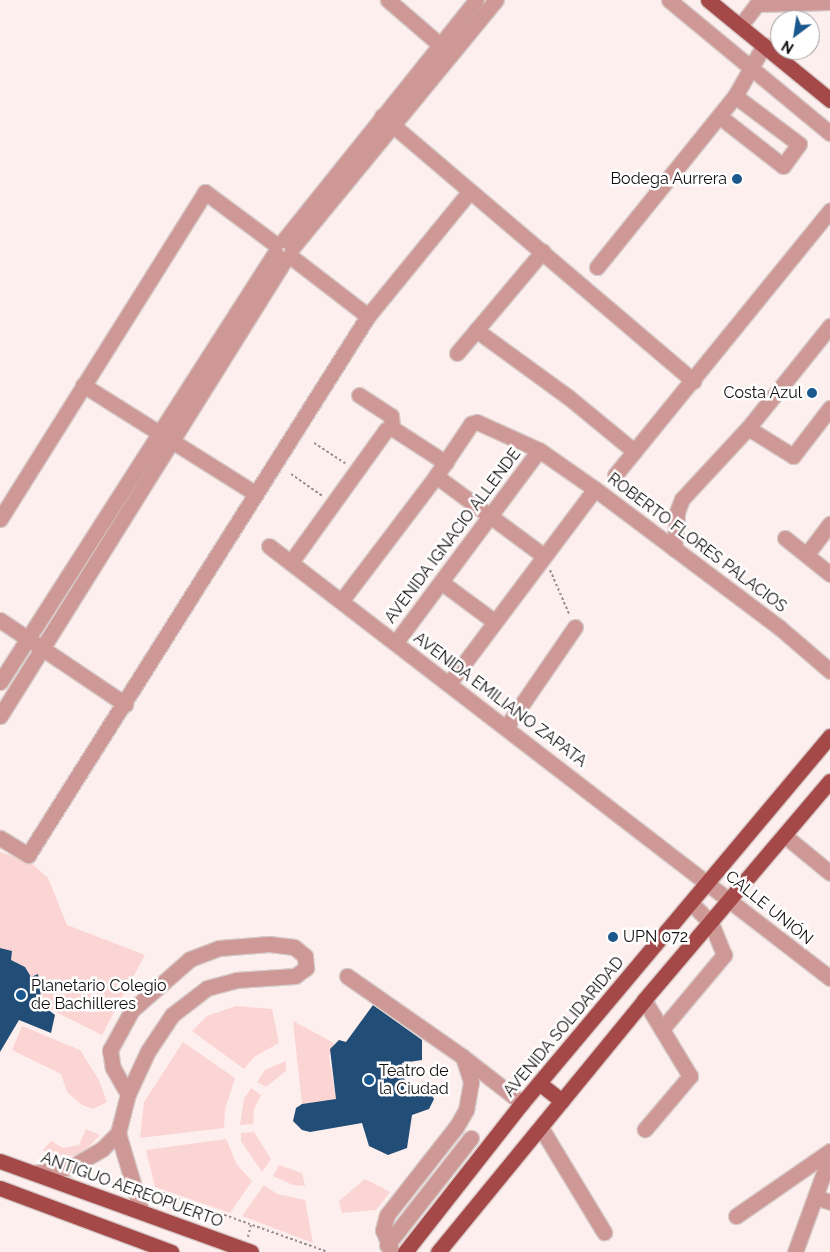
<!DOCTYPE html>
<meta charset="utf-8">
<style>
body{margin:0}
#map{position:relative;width:830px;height:1252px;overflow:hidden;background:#fdefed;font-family:Raleway,sans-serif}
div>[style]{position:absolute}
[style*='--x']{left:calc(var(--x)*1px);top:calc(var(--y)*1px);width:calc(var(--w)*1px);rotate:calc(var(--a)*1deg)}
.green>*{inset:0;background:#fbd5d3}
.building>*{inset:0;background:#224d77}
.path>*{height:2px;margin-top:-1px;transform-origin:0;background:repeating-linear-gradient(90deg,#9a8f8e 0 2.5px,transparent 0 5px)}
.roads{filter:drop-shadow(1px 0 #d7cbc9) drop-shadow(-1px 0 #d7cbc9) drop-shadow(0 1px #d7cbc9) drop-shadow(0 -1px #d7cbc9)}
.minor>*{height:15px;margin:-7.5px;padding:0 7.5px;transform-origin:7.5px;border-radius:7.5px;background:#cd9895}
.major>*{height:15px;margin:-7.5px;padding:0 7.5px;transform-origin:7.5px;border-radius:7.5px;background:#a44848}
.dots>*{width:14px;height:14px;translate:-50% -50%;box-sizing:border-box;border:2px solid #fff;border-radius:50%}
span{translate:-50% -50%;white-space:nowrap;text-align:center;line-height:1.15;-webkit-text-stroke:5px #fff;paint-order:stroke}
.poi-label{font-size:16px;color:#120d0d}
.right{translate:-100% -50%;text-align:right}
.left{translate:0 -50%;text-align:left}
.street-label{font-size:16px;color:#120d0d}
.north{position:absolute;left:770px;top:10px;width:50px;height:50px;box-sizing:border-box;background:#fff;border:1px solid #a09e9e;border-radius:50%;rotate:211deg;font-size:14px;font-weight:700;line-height:20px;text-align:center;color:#120d0d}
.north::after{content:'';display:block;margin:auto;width:18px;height:22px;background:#1b588e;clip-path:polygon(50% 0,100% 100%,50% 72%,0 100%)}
</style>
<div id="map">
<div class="green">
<div style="clip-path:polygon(0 852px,29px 861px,48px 878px,67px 925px,145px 955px,102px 1035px,42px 1005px,38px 975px,31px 977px,25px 967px,11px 960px,11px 951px,0 948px)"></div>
<div style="clip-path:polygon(236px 1006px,272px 1009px,279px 1043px,254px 1057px,244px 1069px,192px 1031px,207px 1016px)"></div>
<div style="clip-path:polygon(293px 1021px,334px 1043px,329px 1057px,336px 1099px,302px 1104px)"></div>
<div style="clip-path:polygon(22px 1026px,80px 1050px,99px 1080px,107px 1102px,93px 1109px,82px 1105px,67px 1092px,61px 1074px,12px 1050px)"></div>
<div style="clip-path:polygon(183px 1042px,235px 1078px,225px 1109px,224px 1128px,140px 1138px,144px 1102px)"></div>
<div style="clip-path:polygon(286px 1061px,286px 1071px,266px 1087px,257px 1082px,265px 1070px)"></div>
<div style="clip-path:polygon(251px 1088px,261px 1095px,254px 1109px,253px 1124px,240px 1125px,244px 1099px)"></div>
<div style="clip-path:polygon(86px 1129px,100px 1135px,80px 1156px,52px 1155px,43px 1150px,51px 1141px,63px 1148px,79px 1145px)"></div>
<div style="clip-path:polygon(254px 1132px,271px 1159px,262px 1172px,241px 1141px,241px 1133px)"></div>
<div style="clip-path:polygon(226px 1139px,237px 1165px,252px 1181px,230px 1213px,155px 1187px,146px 1150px)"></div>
<div style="clip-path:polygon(279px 1165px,302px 1173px,305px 1186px,293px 1185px,273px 1176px)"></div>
<div style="clip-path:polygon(365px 1179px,390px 1192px,376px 1210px,342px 1213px,339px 1201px)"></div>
<div style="clip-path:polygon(264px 1185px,277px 1194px,305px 1200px,313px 1243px,242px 1216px)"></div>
</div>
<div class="building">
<div style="clip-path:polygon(0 948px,12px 951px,11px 960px,25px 967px,31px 977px,38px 974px,42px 1005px,55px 1015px,51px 1033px,19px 1020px,0 1052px)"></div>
<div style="clip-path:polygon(373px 1005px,422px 1040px,422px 1060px,402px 1063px,406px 1088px,426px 1086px,434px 1099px,429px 1109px,412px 1115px,407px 1148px,388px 1155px,369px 1146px,362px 1123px,310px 1132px,302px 1130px,293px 1121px,296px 1108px,302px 1104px,336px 1099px,330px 1049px,339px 1040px,346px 1042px)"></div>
</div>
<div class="path">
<div style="--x:314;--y:443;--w:38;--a:33"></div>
<div style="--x:291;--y:474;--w:39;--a:35"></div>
<div style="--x:550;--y:570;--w:50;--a:66.5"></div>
<div style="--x:149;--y:1188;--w:190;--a:19.7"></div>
<div style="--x:248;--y:1237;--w:12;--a:-76"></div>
</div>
<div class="roads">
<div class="minor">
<div style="--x:388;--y:0;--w:78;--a:40.8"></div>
<div style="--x:669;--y:0;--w:209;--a:39.6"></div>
<div style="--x:740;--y:26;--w:28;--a:-52"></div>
<div style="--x:757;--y:4;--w:73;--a:-1.6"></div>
<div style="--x:382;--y:116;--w:409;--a:40.4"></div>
<div style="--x:719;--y:116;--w:81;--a:38"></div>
<div style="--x:783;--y:166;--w:27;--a:-54"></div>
<div style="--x:799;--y:144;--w:80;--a:-143.1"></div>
<div style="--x:284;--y:240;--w:307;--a:-51.3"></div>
<div style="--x:292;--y:248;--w:321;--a:-50.6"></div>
<div style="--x:290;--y:256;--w:98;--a:37.6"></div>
<div style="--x:597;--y:267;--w:220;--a:-51.1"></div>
<div style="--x:735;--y:96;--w:59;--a:-60.4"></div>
<div style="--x:476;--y:330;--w:112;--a:36"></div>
<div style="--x:567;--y:396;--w:87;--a:39.4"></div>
<div style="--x:457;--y:353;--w:133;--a:-49.9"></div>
<div style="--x:83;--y:385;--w:204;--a:32.2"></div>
<div style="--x:359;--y:395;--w:38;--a:33"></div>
<div style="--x:391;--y:416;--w:12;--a:85"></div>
<div style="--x:392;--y:428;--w:64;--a:32.9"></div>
<div style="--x:748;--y:428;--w:53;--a:31.9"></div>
<div style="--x:793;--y:456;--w:61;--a:-52.4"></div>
<div style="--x:615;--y:475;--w:341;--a:-50.9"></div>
<div style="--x:436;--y:476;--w:134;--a:36.5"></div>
<div style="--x:0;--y:519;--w:386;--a:-57.9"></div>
<div style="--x:205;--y:192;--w:87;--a:36.6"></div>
<div style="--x:785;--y:538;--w:58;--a:38.7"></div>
<div style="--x:269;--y:546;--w:708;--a:37.6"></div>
<div style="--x:674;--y:549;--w:37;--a:-85"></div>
<div style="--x:677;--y:512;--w:14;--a:-69"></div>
<div style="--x:682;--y:499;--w:97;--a:-47.1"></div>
<div style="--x:748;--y:428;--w:131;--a:-51.2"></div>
<div style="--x:807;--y:554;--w:38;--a:-53"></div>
<div style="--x:291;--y:562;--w:163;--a:-54.3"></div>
<div style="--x:386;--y:430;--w:6;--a:-18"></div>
<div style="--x:441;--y:582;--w:67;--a:36.5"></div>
<div style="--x:342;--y:600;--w:156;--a:-52.8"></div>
<div style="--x:436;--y:476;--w:63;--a:-56.1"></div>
<div style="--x:471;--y:424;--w:6;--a:-18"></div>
<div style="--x:477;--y:422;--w:68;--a:24.3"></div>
<div style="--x:539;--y:450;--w:68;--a:34.9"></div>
<div style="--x:595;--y:489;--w:231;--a:36.9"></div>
<div style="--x:780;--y:628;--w:66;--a:40.7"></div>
<div style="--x:0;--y:620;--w:151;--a:33.9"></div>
<div style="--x:396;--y:642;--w:239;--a:-53.3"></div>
<div style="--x:0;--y:682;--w:510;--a:-57.34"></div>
<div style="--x:450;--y:682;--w:241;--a:-53.1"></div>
<div style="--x:0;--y:716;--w:540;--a:-58.02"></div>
<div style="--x:507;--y:726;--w:120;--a:-55.5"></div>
<div style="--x:785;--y:836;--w:58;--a:39.4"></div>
<div style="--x:0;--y:838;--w:33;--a:31"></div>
<div style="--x:28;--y:855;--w:637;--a:-57.76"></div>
<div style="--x:368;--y:316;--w:161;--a:-50.8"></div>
<div style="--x:347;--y:976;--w:141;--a:34.9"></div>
<div style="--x:463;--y:1057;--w:26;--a:72"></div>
<div style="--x:471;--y:1082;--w:28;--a:100"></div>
<div style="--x:466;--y:1110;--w:20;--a:120"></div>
<div style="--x:456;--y:1127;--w:112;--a:128.1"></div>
<div style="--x:387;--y:1215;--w:16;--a:105"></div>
<div style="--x:383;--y:1230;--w:24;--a:68"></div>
<div style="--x:644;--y:1000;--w:89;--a:58.8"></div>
<div style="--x:690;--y:1076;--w:70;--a:130.3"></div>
<div style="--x:662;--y:1029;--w:97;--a:-50"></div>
<div style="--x:724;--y:955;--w:35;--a:-112"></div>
<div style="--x:711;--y:923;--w:27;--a:-135"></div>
<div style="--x:463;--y:1057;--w:75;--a:37.9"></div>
<div style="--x:541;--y:1128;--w:122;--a:58.8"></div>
<div style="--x:118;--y:1133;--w:80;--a:73.4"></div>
<div style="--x:34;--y:1173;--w:37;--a:-9"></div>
<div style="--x:71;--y:1167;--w:36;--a:-30"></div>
<div style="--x:102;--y:1149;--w:23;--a:-45"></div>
<div style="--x:118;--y:1133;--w:40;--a:-75.6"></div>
<div style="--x:128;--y:1094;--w:47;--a:-65.1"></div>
<div style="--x:148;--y:1051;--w:43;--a:-56.3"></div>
<div style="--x:172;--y:1015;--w:44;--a:-37.6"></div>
<div style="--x:207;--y:988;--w:30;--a:-15"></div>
<div style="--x:236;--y:980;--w:59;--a:-3.9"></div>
<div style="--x:295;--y:976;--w:14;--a:-36"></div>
<div style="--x:306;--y:968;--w:12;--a:-95"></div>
<div style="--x:305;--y:956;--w:14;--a:-141"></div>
<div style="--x:294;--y:947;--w:25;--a:-173"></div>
<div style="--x:269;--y:944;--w:50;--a:175.4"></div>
<div style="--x:219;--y:948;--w:31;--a:159"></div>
<div style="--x:190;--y:959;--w:77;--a:138.7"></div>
<div style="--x:132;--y:1010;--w:46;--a:118.8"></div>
<div style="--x:110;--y:1050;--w:18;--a:81"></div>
<div style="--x:113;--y:1068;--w:30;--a:60"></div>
<div style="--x:815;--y:1197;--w:16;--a:18"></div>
<div style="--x:736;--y:1216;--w:114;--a:-34.7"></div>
<div style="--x:387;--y:1245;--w:136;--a:-51.9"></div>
<div style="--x:795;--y:1252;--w:102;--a:-70"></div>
</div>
<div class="major">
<div style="--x:708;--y:0;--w:158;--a:39.3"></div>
<div style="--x:539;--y:1083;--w:29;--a:38"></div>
<div style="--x:0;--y:1161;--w:267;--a:19.9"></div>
<div style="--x:0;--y:1188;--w:183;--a:20.5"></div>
<div style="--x:405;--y:1252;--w:189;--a:-51.9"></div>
<div style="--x:522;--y:1103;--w:479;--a:-50"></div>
<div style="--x:438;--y:1252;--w:325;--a:-50.7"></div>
<div style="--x:644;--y:1000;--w:287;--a:-49.7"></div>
</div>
</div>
<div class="dots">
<div style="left:737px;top:179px;background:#1b588e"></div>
<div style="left:812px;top:393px;background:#1b588e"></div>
<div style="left:613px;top:937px;background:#1b588e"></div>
<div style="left:21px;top:995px;background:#1b588e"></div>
<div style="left:369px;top:1080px;background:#1b588e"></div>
</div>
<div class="poi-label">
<span class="right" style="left:727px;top:179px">Bodega Aurrera</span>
<span class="right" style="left:802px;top:393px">Costa Azul</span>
<span class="left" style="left:623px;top:937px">UPN 072</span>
<span class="left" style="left:31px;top:995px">Planetario Colegio<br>de Bachilleres</span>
<span class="left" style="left:379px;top:1080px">Teatro de<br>la Ciudad</span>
</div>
<div class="street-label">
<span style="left:453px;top:536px;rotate:-53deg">AVENIDA IGNACIO ALLENDE</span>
<span style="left:697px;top:543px;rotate:37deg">ROBERTO FLORES PALACIOS</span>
<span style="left:500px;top:700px;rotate:37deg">AVENIDA EMILIANO ZAPATA</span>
<span style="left:769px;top:908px;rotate:39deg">CALLE UNIÓN</span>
<span style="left:564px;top:1027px;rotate:-50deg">AVENIDA SOLIDARIDAD</span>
<span style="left:132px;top:1190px;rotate:20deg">ANTIGUO AEREOPUERTO</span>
</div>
<div class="north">N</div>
</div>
